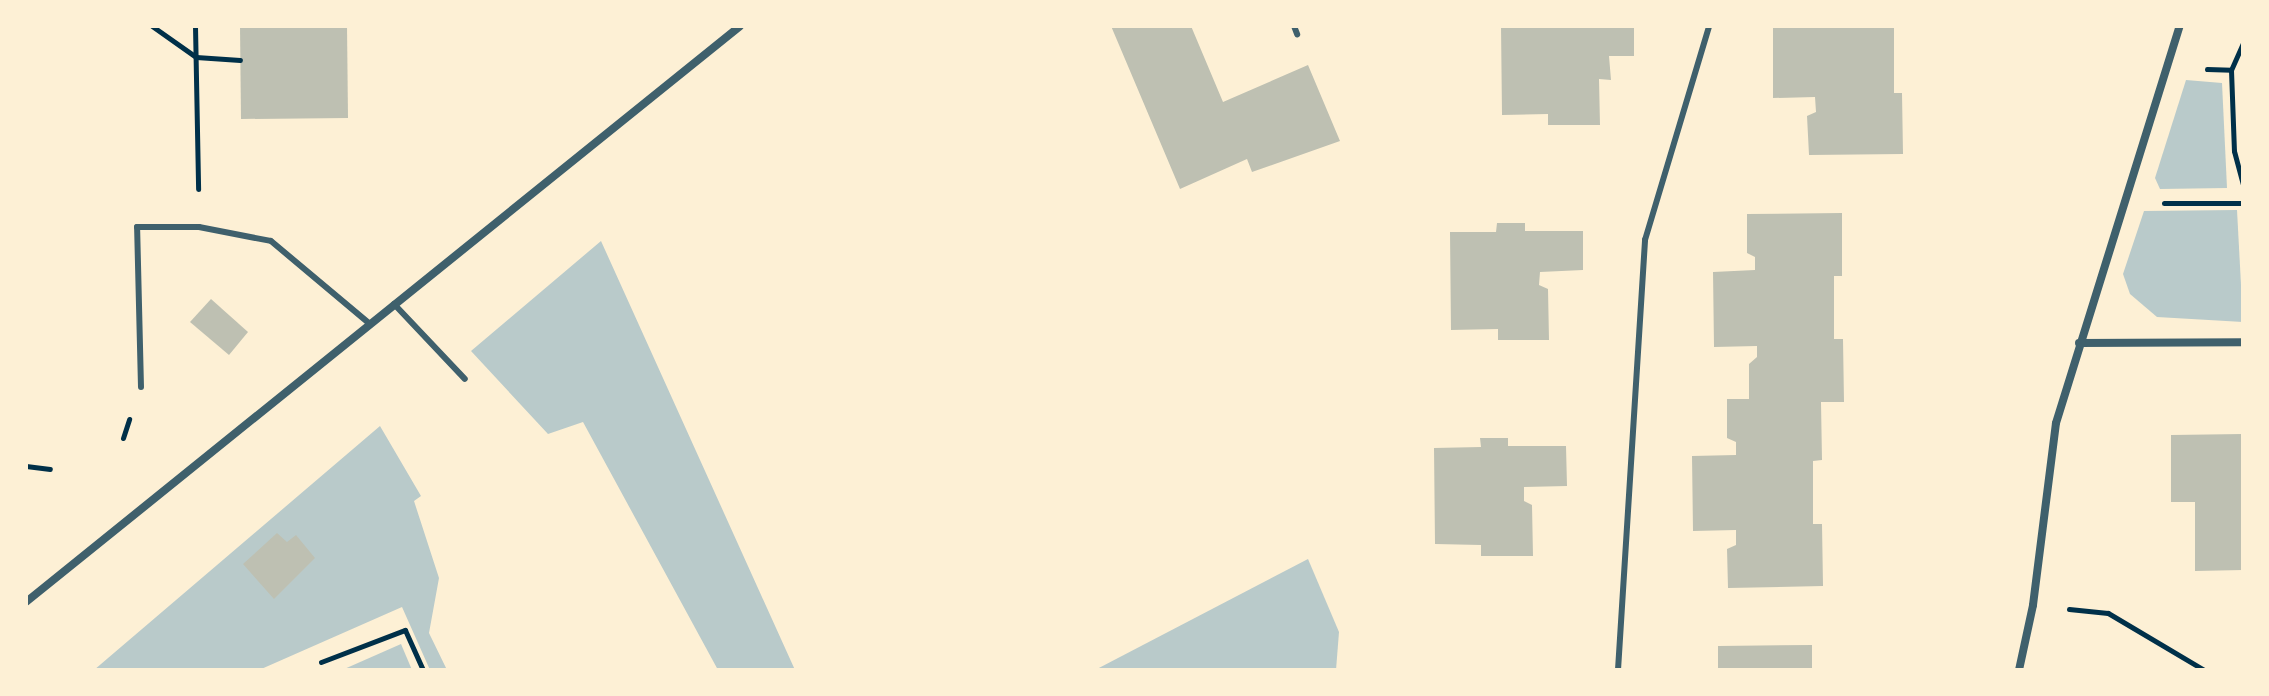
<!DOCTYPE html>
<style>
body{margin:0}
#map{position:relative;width:2269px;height:696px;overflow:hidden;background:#fdf0d5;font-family:Inter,sans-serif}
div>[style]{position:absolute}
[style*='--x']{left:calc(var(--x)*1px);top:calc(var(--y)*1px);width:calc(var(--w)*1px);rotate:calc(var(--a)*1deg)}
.green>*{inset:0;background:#b9caca}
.building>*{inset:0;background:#bec0b2}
.path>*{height:5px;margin:-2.5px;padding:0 2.5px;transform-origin:2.5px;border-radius:2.5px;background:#003049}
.service>*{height:6px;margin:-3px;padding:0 3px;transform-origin:3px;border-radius:3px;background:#3f606c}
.minor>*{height:8px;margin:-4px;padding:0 4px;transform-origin:4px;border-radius:4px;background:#3f606c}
span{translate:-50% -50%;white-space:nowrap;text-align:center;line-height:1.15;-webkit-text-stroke:6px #fdf0d5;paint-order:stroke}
.frame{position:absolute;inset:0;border:28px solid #fdf0d5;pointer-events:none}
</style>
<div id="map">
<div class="green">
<div style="clip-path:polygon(2186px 80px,2222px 83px,2227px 188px,2160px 189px,2155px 178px)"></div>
<div style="clip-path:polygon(2237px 210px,2243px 322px,2157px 317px,2130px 294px,2123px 274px,2144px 211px)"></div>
<div style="clip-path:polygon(601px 241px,795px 670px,718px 670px,583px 422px,548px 434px,471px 351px)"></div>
<div style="clip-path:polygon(380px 426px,421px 496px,414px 501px,439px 578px,429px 633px,447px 670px,430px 670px,402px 607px,259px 670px,94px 670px)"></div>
<div style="clip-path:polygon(1308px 559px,1339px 632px,1336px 670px,1095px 670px)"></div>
<div style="clip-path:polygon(401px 644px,412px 670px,342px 670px)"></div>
</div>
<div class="building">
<div style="clip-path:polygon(240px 26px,347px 26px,348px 118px,241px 119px)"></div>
<div style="clip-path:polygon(1111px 26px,1191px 26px,1223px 102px,1308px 65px,1340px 141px,1252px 172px,1247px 159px,1180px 189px)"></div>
<div style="clip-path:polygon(1501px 26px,1634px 26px,1634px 56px,1609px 56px,1611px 80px,1599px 79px,1600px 125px,1548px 125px,1548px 114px,1502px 115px)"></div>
<div style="clip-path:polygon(1773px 26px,1894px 26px,1894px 93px,1902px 93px,1903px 154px,1809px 155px,1807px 116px,1816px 112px,1815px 97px,1773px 98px)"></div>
<div style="clip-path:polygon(1842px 213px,1842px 276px,1834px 276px,1834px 339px,1843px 339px,1844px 402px,1821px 402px,1822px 460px,1813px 461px,1813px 524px,1822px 524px,1823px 586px,1728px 588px,1727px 549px,1736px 545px,1736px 530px,1693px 531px,1692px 456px,1736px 455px,1736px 442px,1727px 438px,1727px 399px,1749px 399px,1749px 364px,1757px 357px,1757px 346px,1714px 347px,1713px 272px,1755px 270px,1755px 257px,1747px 253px,1747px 214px)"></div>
<div style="clip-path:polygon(1497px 223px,1525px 223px,1525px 231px,1583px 231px,1583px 270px,1540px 272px,1539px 285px,1548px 289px,1549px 340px,1498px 340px,1498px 329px,1451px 330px,1450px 232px,1496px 232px)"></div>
<div style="clip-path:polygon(211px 299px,248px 332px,229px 355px,190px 322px)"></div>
<div style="clip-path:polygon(2243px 434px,2243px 570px,2195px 571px,2195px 502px,2171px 502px,2171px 435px)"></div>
<div style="clip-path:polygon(1480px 438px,1508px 438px,1508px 446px,1566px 446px,1567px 486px,1524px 487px,1524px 501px,1532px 505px,1533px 556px,1481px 556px,1481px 545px,1435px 544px,1434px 448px,1481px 447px)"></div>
<div style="clip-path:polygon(277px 533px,287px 542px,296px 535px,315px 558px,274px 599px,243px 564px)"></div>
<div style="clip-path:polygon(1812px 645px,1812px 670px,1718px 670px,1718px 646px)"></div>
</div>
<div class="path">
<div style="--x:152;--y:26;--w:54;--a:35.2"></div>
<div style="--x:196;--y:57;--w:44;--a:3.9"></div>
<div style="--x:195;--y:26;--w:163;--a:88.9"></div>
<div style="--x:2207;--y:69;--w:24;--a:2"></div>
<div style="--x:2231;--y:70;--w:81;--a:87.9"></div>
<div style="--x:2234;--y:151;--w:34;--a:75"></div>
<div style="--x:2231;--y:70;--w:30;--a:-66"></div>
<div style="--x:2164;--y:203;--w:79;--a:0"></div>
<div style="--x:123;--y:438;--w:20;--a:-72"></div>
<div style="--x:26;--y:466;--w:24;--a:7"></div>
<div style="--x:2069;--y:609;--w:39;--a:6"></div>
<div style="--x:2108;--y:613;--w:112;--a:30.7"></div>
<div style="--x:321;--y:662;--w:90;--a:-20.9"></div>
<div style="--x:405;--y:630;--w:44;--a:65.8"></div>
</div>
<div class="service">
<div style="--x:1294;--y:26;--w:9;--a:69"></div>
<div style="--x:394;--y:304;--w:103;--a:46.6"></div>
<div style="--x:141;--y:387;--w:160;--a:-91.4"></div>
<div style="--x:137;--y:227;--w:62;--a:0"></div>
<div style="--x:199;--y:227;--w:73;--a:11"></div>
<div style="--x:271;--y:241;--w:129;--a:40"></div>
<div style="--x:1618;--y:670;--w:431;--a:-86.4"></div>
<div style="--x:1645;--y:240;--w:223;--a:-73.3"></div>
</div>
<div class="minor">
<div style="--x:2079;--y:343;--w:164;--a:-0.3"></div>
<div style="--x:26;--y:602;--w:917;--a:-38.89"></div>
<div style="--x:2019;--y:670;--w:66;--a:-77.8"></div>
<div style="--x:2033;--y:605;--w:183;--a:-82.8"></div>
<div style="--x:2056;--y:423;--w:416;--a:-72.7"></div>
</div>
<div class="frame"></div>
</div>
